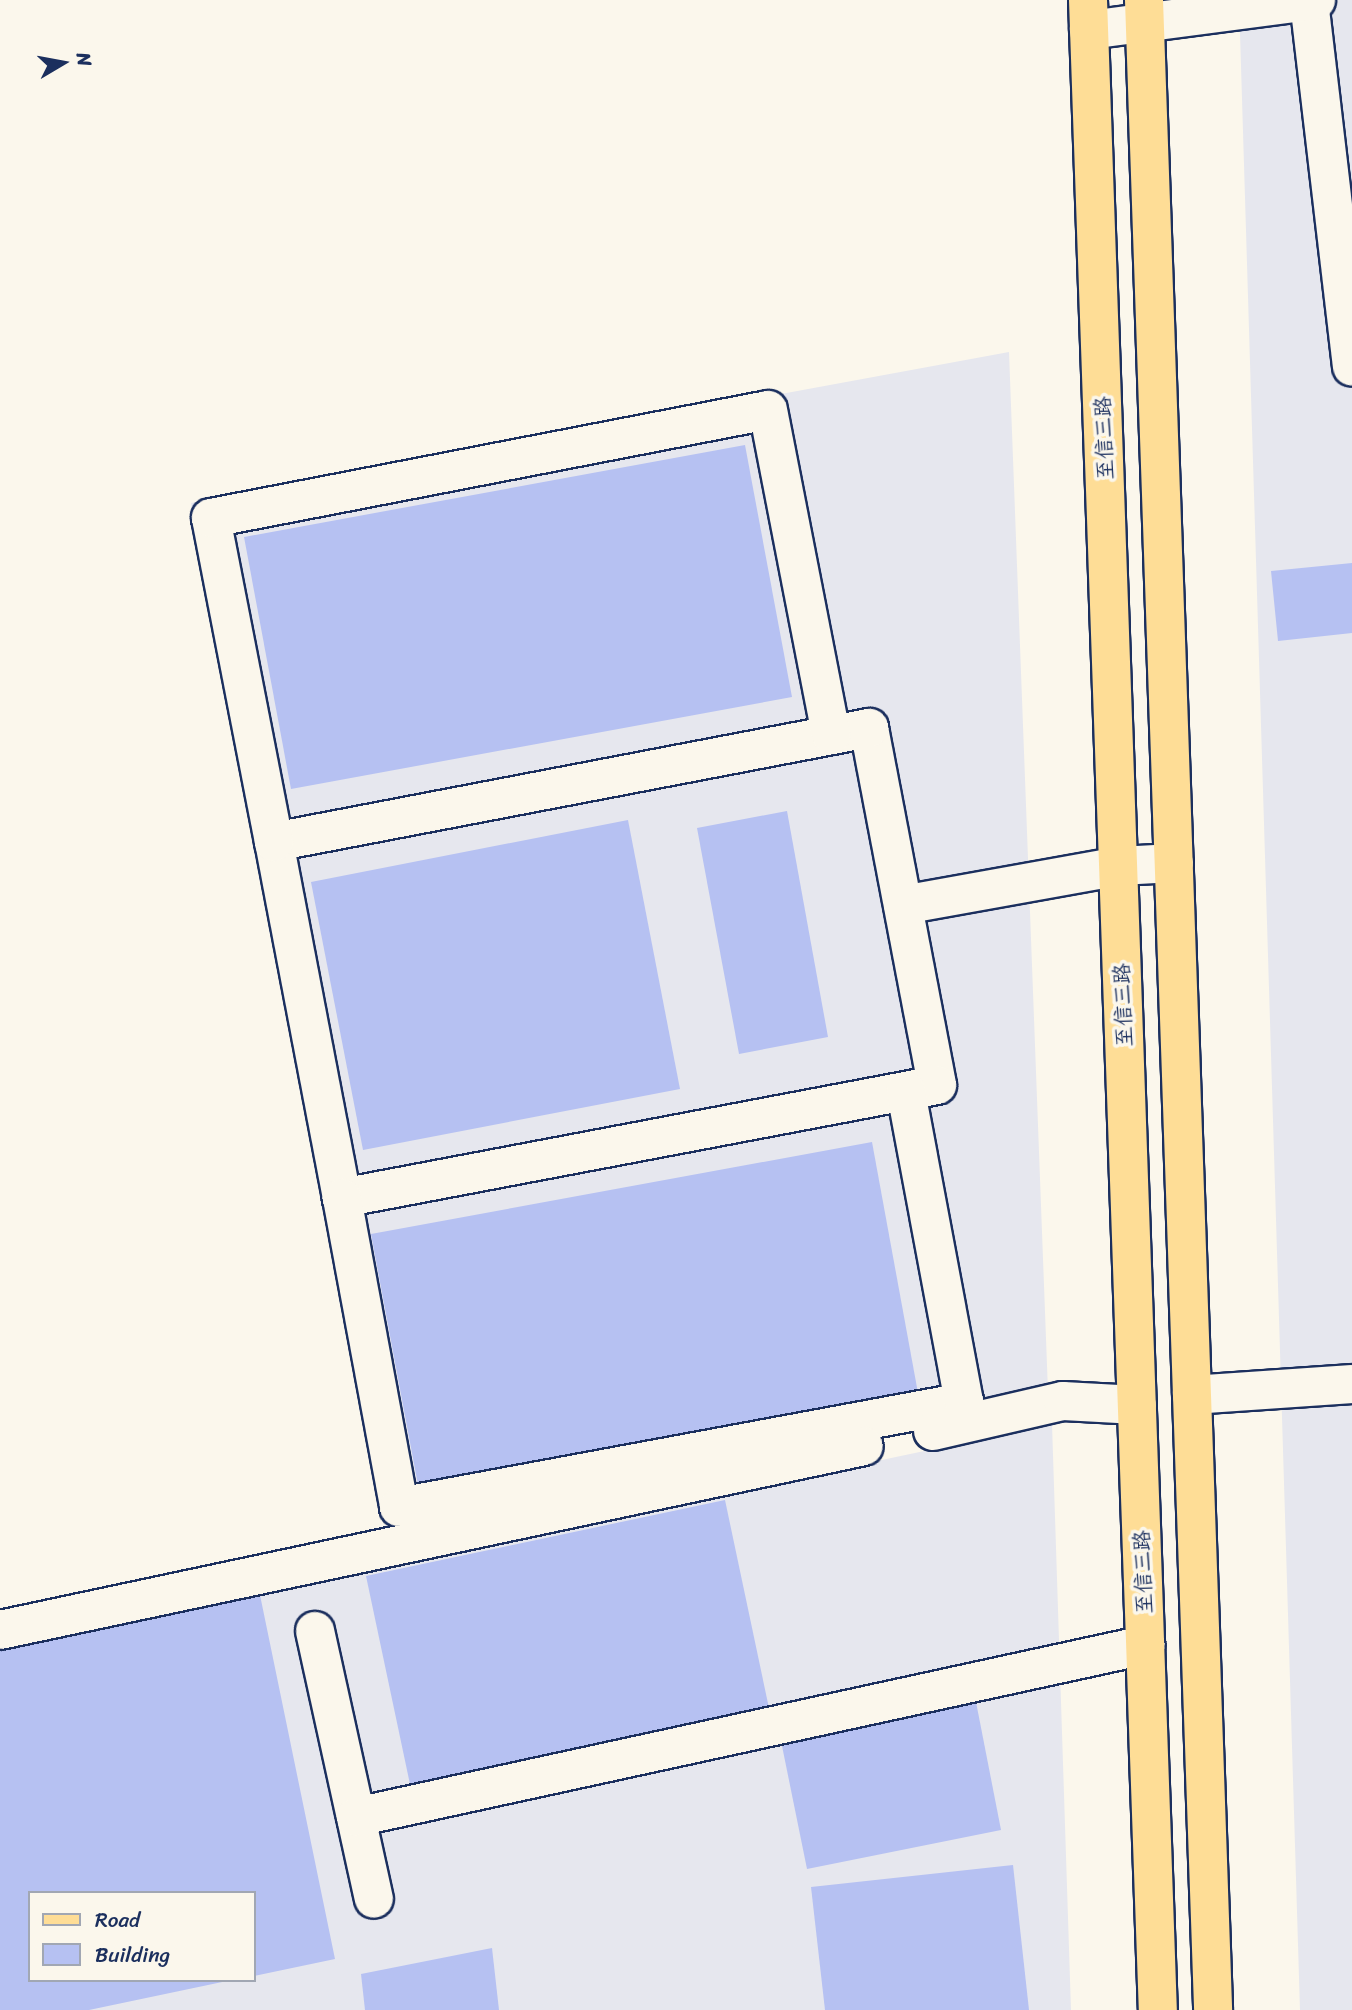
<!DOCTYPE html>
<meta charset="utf-8">
<style>
body{margin:0}
#map{position:relative;width:1352px;height:2010px;overflow:hidden;background:#fbf7ec;font-family:Sriracha,"LXGW WenKai TC",sans-serif}
div>[style]{position:absolute}
[style*='--x']{left:calc(var(--x)*1px);top:calc(var(--y)*1px);width:calc(var(--w)*1px);rotate:calc(var(--a)*1deg)}
.built>*{inset:0;background:#e6e7ee}
.building>*{inset:0;background:#b6c1f2}
.roads{filter:drop-shadow(2px 0 #1b2f5e) drop-shadow(-2px 0 #1b2f5e) drop-shadow(0 2px #1b2f5e) drop-shadow(0 -2px #1b2f5e)}
.minor>*{height:38px;margin:-19px;padding:0 19px;transform-origin:19px;border-radius:19px;background:#fbf7ec}
.major>*{height:38px;margin:-19px;padding:0 19px;transform-origin:19px;border-radius:19px;background:#fedd96}
span{translate:-50% -50%;white-space:nowrap;text-align:center;line-height:1.15;-webkit-text-stroke:7px #fbf7ec;paint-order:stroke}
.street-label{font-size:21px;color:#1b2f5e}
.legend{position:absolute;left:28px;top:1891px;width:228px;height:91px;box-sizing:border-box;background:#fbf7ec;border:2px solid #a1a7b3;margin:0;padding:9px 12px;list-style:none;font-size:21px;color:#1b2f5e}
.legend li{display:flex;align-items:center;gap:14px;height:35px}
.legend b{width:35px;border:2px solid #a1a7b3}
.north{position:absolute;left:28px;top:28px;width:70px;height:70px;-webkit-text-stroke:5px #fbf7ec;paint-order:stroke;rotate:80deg;font-size:19px;font-weight:700;line-height:28px;text-align:center;color:#1b2f5e}
.north::after{content:'';display:block;margin:auto;width:24px;height:32px;background:#1b2f5e;clip-path:polygon(50% 0,100% 100%,50% 72%,0 100%)}
</style>
<div id="map">
<div class="built">
<div style="clip-path:polygon(1239px 0,1352px 0,1352px 2010px,1300px 2010px)"></div>
<div style="clip-path:polygon(1009px 352px,1048px 1392px,387px 1529px,191px 503px)"></div>
<div style="clip-path:polygon(evenodd,1052px 1424px,1071px 2010px,0 2010px,0 1646px,1052px 1424px,30px 1893px,254px 1893px,254px 1980px,30px 1980px,30px 1893px)"></div>
</div>
<div class="building">
<div style="clip-path:polygon(745px 445px,792px 697px,291px 789px,244px 537px)"></div>
<div style="clip-path:polygon(1352px 563px,1352px 633px,1278px 641px,1271px 571px)"></div>
<div style="clip-path:polygon(787px 811px,828px 1037px,739px 1054px,697px 828px)"></div>
<div style="clip-path:polygon(628px 820px,680px 1089px,363px 1150px,311px 882px)"></div>
<div style="clip-path:polygon(872px 1142px,918px 1393px,418px 1485px,371px 1234px)"></div>
<div style="clip-path:polygon(725px 1500px,770px 1713px,411px 1789px,366px 1576px)"></div>
<div style="clip-path:polygon(260px 1595px,335px 1959px,254px 1976px,254px 1893px,30px 1893px,30px 1980px,227px 1981px,89px 2010px,0 2010px,0 1648px)"></div>
<div style="clip-path:polygon(976px 1702px,1001px 1830px,807px 1869px,781px 1741px)"></div>
<div style="clip-path:polygon(1013px 1865px,1029px 2010px,825px 2010px,811px 1887px)"></div>
<div style="clip-path:polygon(492px 1948px,499px 2010px,365px 2010px,361px 1974px)"></div>
</div>
<div class="roads">
<div class="minor">
<div style="--x:1309;--y:1;--w:368;--a:83.3"></div>
<div style="--x:1089;--y:30;--w:229;--a:-7.5"></div>
<div style="--x:869;--y:728;--w:363;--a:79.2"></div>
<div style="--x:937;--y:1085;--w:606;--a:169.25"></div>
<div style="--x:342;--y:1198;--w:362;--a:-100.8"></div>
<div style="--x:274;--y:842;--w:606;--a:-10.85"></div>
<div style="--x:274;--y:842;--w:330;--a:-101"></div>
<div style="--x:211;--y:518;--w:567;--a:-10.97"></div>
<div style="--x:768;--y:410;--w:331;--a:79"></div>
<div style="--x:903;--y:905;--w:219;--a:-10.2"></div>
<div style="--x:1119;--y:866;--w:55;--a:-3.1"></div>
<div style="--x:342;--y:1198;--w:314;--a:79.5"></div>
<div style="--x:399;--y:1507;--w:575;--a:-10.53"></div>
<div style="--x:964;--y:1402;--w:316;--a:-100.6"></div>
<div style="--x:1192;--y:1395;--w:160;--a:-3.9"></div>
<div style="--x:933;--y:1431;--w:133;--a:-13"></div>
<div style="--x:1063;--y:1401;--w:74;--a:3.1"></div>
<div style="--x:0;--y:1630;--w:883;--a:-12.02"></div>
<div style="--x:315;--y:1631;--w:274;--a:77.6"></div>
<div style="--x:356;--y:1817;--w:808;--a:-12.3"></div>
</div>
<div class="major">
<div style="--x:1088;--y:0;--w:2011;--a:88.01"></div>
<div style="--x:1144;--y:0;--w:2011;--a:88.03"></div>
</div>
</div>
<div class="street-label">
<span style="left:1104px;top:438px;rotate:-92deg">至信三路</span>
<span style="left:1123px;top:1005px;rotate:-92deg">至信三路</span>
<span style="left:1143px;top:1572px;rotate:-92deg">至信三路</span>
</div>
<ul class="legend">
<li><b style="height:9px;background:#fedd96"></b>Road</li>
<li><b style="height:19px;background:#b6c1f2"></b>Building</li>
</ul>
<div class="north">N</div>
</div>
